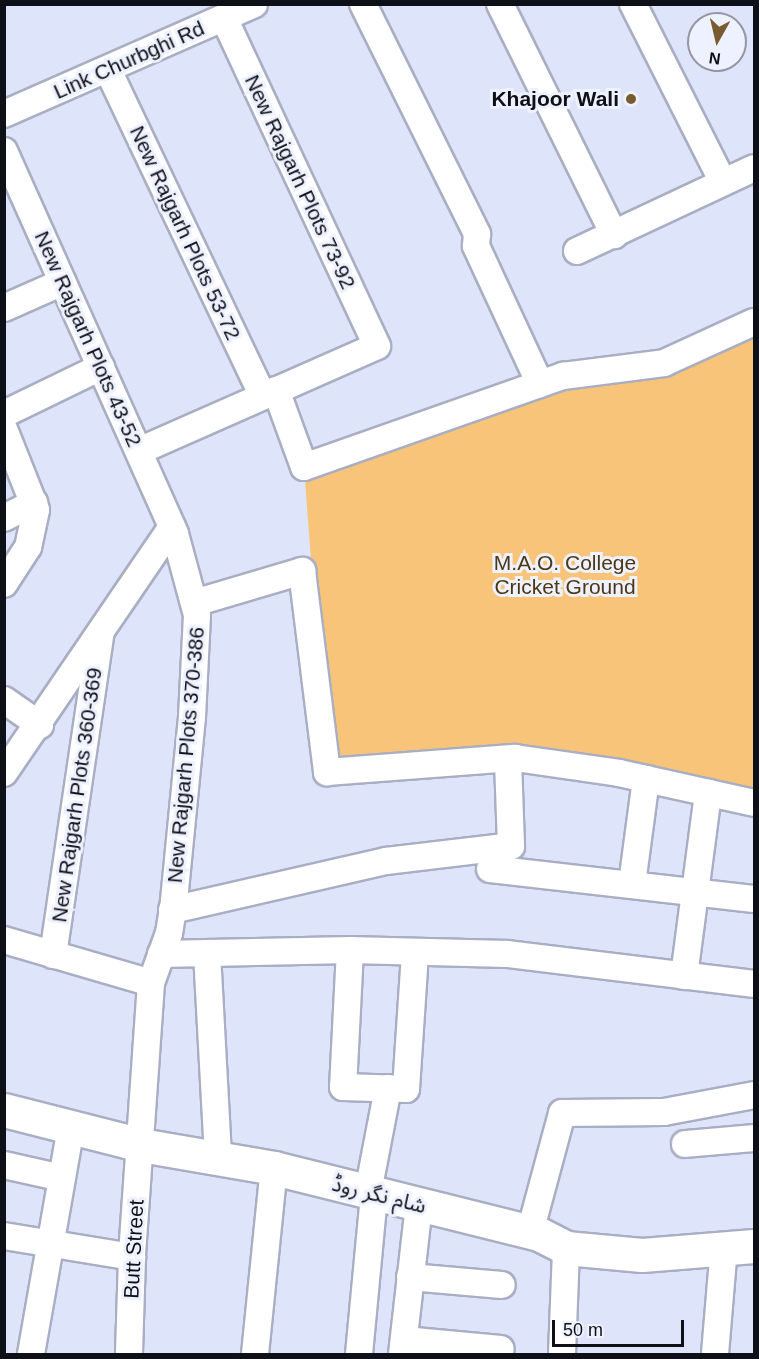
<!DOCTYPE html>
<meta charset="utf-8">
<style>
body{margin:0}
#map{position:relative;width:759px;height:1359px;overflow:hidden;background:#dee4fa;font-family:Helvetica,"Noto Sans Arabic",sans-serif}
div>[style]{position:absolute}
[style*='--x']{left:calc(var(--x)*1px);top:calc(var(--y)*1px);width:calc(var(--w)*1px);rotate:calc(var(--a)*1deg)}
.green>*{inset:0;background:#f8c47a}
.roads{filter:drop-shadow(2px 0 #a9aec3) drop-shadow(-2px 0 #a9aec3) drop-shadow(0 2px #a9aec3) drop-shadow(0 -2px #a9aec3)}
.minor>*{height:26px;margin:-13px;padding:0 13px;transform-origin:13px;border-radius:13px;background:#fff}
.major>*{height:33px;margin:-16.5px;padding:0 16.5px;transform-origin:16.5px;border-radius:16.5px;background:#fff}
.dots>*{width:16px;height:16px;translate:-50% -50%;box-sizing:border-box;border:3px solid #eef1ff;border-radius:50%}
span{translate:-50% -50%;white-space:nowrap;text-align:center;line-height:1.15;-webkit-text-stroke:6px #eef1ff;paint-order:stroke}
.street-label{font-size:21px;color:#0e1017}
.poi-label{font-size:21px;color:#0e1017;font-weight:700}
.right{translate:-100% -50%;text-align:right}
.park-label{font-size:21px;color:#4e3715}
.frame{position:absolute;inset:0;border:6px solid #0e1017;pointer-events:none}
.north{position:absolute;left:687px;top:12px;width:60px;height:60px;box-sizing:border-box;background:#eef1ff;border:2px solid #9497a2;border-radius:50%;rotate:188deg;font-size:16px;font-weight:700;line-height:24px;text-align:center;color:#0e1017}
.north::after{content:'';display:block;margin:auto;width:21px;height:27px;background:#795b2f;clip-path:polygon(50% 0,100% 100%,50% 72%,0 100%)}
.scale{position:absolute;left:552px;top:1320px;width:132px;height:27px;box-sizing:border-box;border:3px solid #0e1017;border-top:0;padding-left:8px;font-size:18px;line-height:21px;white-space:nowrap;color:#0e1017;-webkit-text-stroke:4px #eef1ff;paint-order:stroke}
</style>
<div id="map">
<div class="green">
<div style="clip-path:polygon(754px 322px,754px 803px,508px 759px,327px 772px,304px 467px,563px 376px,664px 363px)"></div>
</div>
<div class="roads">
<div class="minor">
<div style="--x:363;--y:4;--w:257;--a:63.6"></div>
<div style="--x:477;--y:234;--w:12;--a:95"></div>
<div style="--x:476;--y:246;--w:152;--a:65.1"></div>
<div style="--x:500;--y:4;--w:258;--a:63.7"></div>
<div style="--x:633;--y:4;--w:199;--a:63.2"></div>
<div style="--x:108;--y:70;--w:360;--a:64.6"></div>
<div style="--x:4;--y:114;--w:273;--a:-23.7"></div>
<div style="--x:4;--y:151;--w:419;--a:65.9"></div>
<div style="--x:175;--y:534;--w:84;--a:74.8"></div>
<div style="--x:197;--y:615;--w:102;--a:92.8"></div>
<div style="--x:192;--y:717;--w:186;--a:95.6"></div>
<div style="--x:174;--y:902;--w:31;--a:99"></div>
<div style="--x:169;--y:933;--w:53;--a:109.8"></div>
<div style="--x:151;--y:983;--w:275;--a:94"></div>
<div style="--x:132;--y:1257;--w:97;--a:91.8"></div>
<div style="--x:577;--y:251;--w:195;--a:-25.1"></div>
<div style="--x:4;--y:308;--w:64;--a:-23.8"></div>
<div style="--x:276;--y:390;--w:82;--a:70"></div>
<div style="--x:304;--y:467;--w:275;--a:-19.4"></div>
<div style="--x:563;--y:376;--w:102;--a:-7.3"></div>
<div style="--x:664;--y:363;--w:99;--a:-24.5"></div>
<div style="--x:4;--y:414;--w:108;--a:-25.9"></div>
<div style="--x:4;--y:429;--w:87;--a:68.4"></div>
<div style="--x:36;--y:510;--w:38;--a:102"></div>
<div style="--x:28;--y:547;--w:44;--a:123"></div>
<div style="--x:139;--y:451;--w:260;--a:-23.8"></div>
<div style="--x:377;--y:346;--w:362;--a:-115"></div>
<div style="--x:4;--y:518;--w:34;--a:-27"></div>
<div style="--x:194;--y:603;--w:113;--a:-16.5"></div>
<div style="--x:302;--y:571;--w:203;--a:82.9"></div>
<div style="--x:327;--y:772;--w:189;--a:-4.3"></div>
<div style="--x:515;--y:758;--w:105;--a:8.2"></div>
<div style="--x:619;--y:773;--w:138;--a:12.5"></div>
<div style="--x:4;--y:700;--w:44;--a:34.8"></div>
<div style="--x:4;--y:773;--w:298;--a:-55.7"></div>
<div style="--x:490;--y:869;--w:266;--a:6.5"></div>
<div style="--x:632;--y:884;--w:106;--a:-82.4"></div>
<div style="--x:172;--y:910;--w:220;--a:-12.9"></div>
<div style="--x:386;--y:861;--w:126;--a:-6.8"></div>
<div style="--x:511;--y:846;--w:87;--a:-92"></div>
<div style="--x:4;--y:940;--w:153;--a:16.3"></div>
<div style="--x:350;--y:950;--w:137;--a:92.9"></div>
<div style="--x:343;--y:1087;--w:63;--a:1.8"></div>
<div style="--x:406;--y:1089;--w:137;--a:-86.2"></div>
<div style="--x:207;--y:953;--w:204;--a:86.9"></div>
<div style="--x:161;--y:954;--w:189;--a:-1.2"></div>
<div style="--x:350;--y:950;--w:157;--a:1.5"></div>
<div style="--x:507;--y:954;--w:249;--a:6.9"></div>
<div style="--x:53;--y:955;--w:323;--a:-81.6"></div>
<div style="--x:684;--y:976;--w:185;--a:-82.5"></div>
<div style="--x:685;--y:1144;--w:69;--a:-5"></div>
<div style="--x:4;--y:1165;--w:59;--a:12.6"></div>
<div style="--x:368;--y:1192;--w:106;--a:-79.1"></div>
<div style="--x:530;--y:1232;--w:123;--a:-74.9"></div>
<div style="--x:562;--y:1113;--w:102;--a:-0.6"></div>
<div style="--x:664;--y:1112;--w:92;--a:-10.7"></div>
<div style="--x:4;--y:1236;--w:130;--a:9.3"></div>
<div style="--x:410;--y:1277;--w:92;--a:5"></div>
<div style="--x:404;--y:1340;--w:97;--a:5.3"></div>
<div style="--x:31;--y:1354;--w:231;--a:-80"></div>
<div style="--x:255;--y:1354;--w:187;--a:-84.2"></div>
<div style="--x:359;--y:1354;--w:161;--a:-84.6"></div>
<div style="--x:402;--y:1354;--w:151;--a:-83.5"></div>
<div style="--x:562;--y:1354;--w:106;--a:-87.8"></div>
<div style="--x:715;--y:1354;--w:107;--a:-85.2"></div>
</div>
<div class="major">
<div style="--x:4;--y:1110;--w:141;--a:14.3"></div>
<div style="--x:141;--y:1145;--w:135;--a:9.8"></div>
<div style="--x:274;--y:1168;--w:273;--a:14"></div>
<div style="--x:539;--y:1234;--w:30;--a:27"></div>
<div style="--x:566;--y:1248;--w:76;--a:5.3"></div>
<div style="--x:642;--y:1255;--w:112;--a:-4.6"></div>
</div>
</div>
<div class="dots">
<div style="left:631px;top:99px;background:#795b2f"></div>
</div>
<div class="street-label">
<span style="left:129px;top:60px;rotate:-24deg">Link Churbghi Rd</span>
<span style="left:300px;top:182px;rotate:65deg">New Rajgarh Plots 73-92</span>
<span style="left:185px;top:233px;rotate:65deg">New Rajgarh Plots 53-72</span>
<span style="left:88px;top:339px;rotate:66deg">New Rajgarh Plots 43-52</span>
<span style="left:186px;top:755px;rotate:-85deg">New Rajgarh Plots 370-386</span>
<span style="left:77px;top:795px;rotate:-82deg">New Rajgarh Plots 360-369</span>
<span style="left:379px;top:1195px;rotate:14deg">شام نگر روڈ</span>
<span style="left:134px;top:1249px;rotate:-87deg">Butt Street</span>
</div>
<div class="poi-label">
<span class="right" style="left:619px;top:99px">Khajoor Wali</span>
</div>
<div class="park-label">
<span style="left:565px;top:575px">M.A.O. College<br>Cricket Ground</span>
</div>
<div class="frame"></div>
<div class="north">N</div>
<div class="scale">50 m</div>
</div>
